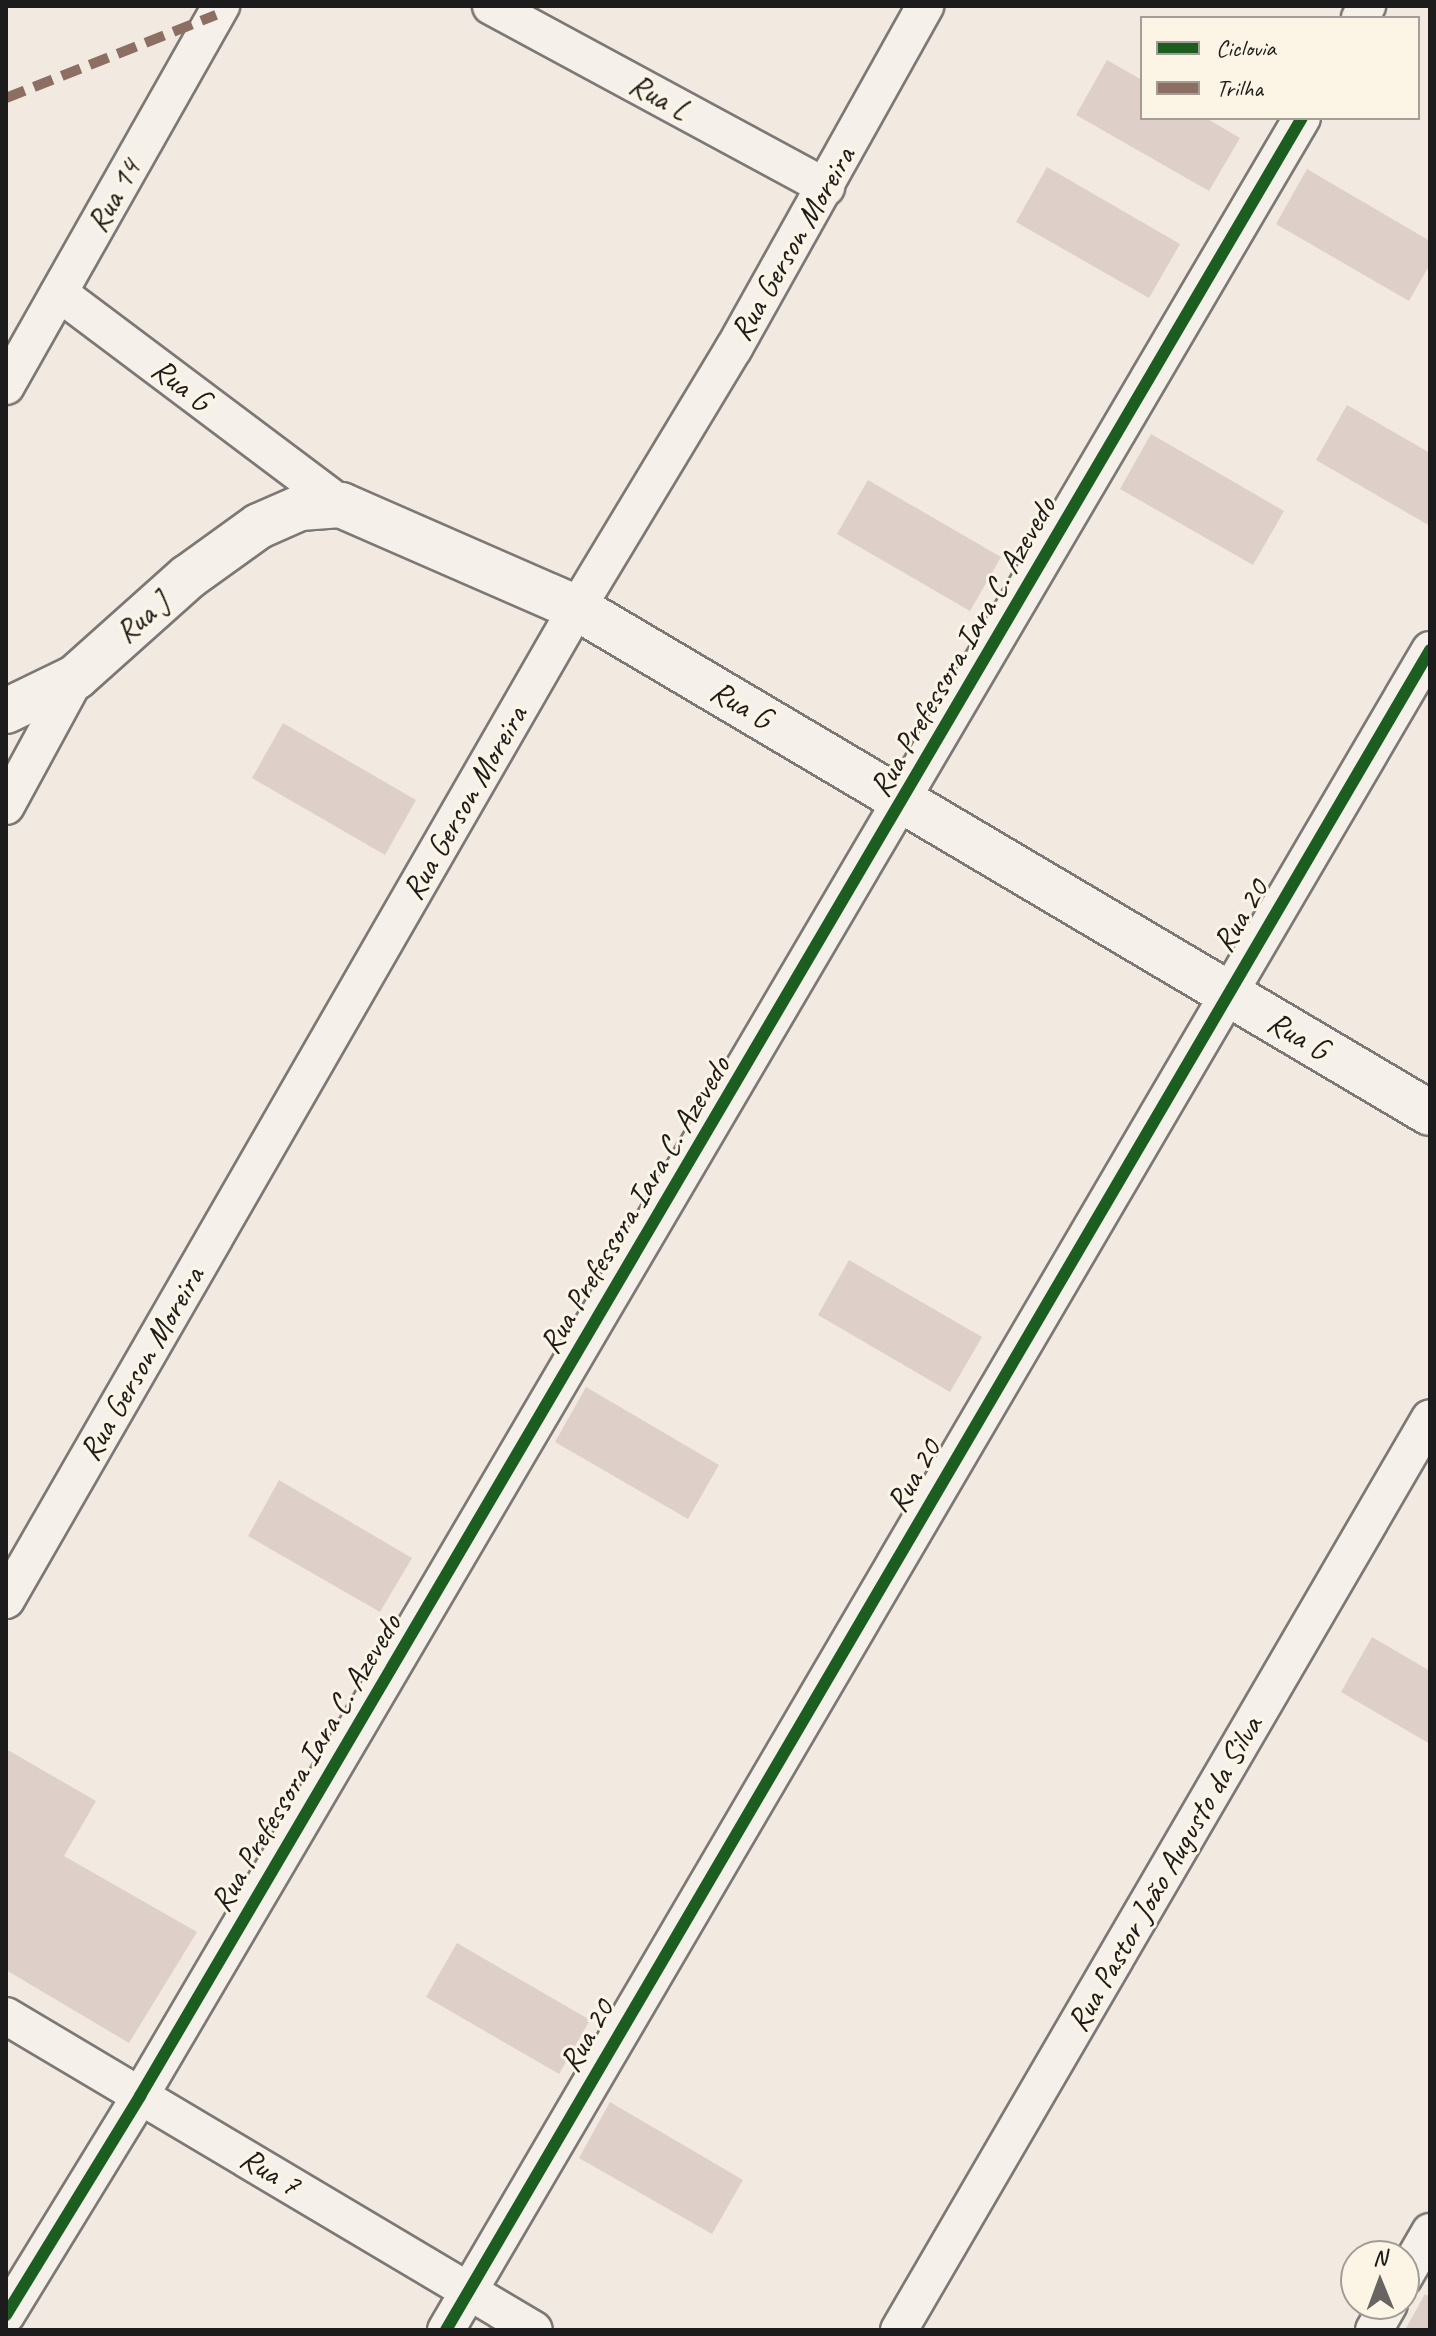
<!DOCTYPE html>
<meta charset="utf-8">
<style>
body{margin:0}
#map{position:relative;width:1436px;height:2336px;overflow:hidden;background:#f2e9e1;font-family:Caveat,sans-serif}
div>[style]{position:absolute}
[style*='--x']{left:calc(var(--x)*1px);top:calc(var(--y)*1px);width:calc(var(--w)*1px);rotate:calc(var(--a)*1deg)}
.building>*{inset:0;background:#ded0c9}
.roads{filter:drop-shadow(2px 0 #7c7875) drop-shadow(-2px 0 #7c7875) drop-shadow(0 2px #7c7875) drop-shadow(0 -2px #7c7875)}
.minor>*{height:36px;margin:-18px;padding:0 18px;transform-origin:18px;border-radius:18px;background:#f5f1ea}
.tertiary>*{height:44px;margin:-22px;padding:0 22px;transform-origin:22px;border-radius:22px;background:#f5f1ea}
.quiet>*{height:10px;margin-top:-5px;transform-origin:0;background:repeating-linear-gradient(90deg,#8d6e63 0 20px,transparent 0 30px)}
.cycleway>*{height:12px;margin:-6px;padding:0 6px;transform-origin:6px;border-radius:6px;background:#1b5e20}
span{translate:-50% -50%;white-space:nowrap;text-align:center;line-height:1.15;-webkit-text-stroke:6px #fcf5e5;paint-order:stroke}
.street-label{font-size:32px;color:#1c1c1c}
.frame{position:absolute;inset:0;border:8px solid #1c1c1c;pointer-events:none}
.legend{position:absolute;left:1140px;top:16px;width:280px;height:104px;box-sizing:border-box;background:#fcf5e5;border:2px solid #a29e95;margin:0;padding:10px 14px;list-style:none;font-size:24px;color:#1c1c1c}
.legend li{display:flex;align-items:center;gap:16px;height:40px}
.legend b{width:40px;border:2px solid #a29e95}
.north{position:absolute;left:1340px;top:2240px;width:80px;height:80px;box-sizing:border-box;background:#fcf5e5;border:2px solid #a29e95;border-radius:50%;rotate:359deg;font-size:22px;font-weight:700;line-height:32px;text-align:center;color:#1c1c1c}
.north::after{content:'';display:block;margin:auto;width:28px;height:36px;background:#676461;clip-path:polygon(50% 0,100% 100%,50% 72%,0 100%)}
</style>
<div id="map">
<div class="building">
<div style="clip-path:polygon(1107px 60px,1142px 80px,1142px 118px,1206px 118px,1240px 138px,1209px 191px,1076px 115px)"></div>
<div style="clip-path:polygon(1047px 167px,1180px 244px,1149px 298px,1016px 222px)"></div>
<div style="clip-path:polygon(1307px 169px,1430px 241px,1430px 264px,1409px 301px,1276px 224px)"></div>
<div style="clip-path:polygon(1347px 405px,1430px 453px,1430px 526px,1316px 460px)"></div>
<div style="clip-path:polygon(1151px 434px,1284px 511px,1253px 565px,1120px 489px)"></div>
<div style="clip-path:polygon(868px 480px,1001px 557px,970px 611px,837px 534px)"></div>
<div style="clip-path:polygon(283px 723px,416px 800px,385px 855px,252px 778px)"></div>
<div style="clip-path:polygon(849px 1260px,982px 1337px,950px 1392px,818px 1315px)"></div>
<div style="clip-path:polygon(586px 1387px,719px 1465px,688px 1519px,555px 1442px)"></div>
<div style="clip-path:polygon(279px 1480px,412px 1558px,380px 1612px,248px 1536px)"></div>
<div style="clip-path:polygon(1372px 1637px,1430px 1671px,1430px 1744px,1341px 1692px)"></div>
<div style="clip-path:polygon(6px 1749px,96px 1801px,64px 1856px,197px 1932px,129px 2043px,6px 1970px)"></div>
<div style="clip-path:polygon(457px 1943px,590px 2020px,559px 2074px,426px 1997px)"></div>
<div style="clip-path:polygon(610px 2102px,743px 2180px,712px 2234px,579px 2158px)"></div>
<div style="clip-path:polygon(1425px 2294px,1430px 2297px,1430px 2330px,1405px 2330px)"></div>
</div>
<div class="roads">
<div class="minor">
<div style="--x:491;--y:6;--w:381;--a:28.4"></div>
<div style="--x:1360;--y:18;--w:14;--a:-60"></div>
<div style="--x:59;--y:293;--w:353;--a:36.9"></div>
<div style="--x:6;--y:386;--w:437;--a:-60.5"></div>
<div style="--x:6;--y:806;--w:147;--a:-61.5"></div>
<div style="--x:6;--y:1600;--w:1145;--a:-60.08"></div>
<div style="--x:577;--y:608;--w:304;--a:-58.9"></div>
<div style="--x:734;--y:348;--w:392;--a:-60.8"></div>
<div style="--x:6;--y:2016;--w:614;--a:30.74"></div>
<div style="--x:1404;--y:2277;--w:52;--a:-60"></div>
<div style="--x:6;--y:2315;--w:257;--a:-58.5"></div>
<div style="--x:140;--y:2096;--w:2294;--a:-59.57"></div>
<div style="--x:446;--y:2330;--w:1947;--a:-59.64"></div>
<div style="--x:899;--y:2330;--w:1055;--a:-59.79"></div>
<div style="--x:1374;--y:2330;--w:30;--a:-60"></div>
</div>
<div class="tertiary">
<div style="--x:6;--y:711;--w:78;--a:-25.9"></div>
<div style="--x:76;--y:677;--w:150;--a:-41.8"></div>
<div style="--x:188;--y:577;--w:87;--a:-35.7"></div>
<div style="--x:259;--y:526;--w:45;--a:-23.7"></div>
<div style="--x:300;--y:508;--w:41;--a:-4.2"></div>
<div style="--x:341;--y:505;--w:257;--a:23.6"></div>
<div style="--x:577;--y:608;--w:991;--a:30.63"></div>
</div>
</div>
<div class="quiet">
<div style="--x:6;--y:98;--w:226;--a:-21.6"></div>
</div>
<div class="cycleway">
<div style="--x:6;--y:2315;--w:257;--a:-58.5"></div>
<div style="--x:140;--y:2096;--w:2294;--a:-59.57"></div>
<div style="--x:446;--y:2330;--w:1947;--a:-59.64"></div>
</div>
<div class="street-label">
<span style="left:659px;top:97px;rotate:28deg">Rua L</span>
<span style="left:114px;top:196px;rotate:-61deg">Rua 14</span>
<span style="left:793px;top:244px;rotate:-60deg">Rua Gerson Moreira</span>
<span style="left:181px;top:385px;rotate:37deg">Rua G</span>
<span style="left:142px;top:618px;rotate:-42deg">Rua J</span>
<span style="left:963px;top:647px;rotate:-60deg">Rua Prefessora Iara C. Azevedo</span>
<span style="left:741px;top:705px;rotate:30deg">Rua G</span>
<span style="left:465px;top:803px;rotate:-60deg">Rua Gerson Moreira</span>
<span style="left:1241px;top:916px;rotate:-59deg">Rua 20</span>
<span style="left:1298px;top:1036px;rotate:30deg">Rua G</span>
<span style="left:635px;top:1205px;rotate:-59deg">Rua Prefessora Iara C. Azevedo</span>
<span style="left:142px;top:1364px;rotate:-60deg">Rua Gerson Moreira</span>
<span style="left:914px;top:1476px;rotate:-60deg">Rua 20</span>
<span style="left:306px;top:1763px;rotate:-59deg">Rua Prefessora Iara C. Azevedo</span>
<span style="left:1165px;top:1874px;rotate:-60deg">Rua Pastor João Augusto da Silva</span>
<span style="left:587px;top:2036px;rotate:-60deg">Rua 20</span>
<span style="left:270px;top:2172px;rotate:31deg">Rua 7</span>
</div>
<div class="frame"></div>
<ul class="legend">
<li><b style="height:10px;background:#1b5e20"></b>Ciclovia</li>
<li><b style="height:10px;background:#8d6e63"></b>Trilha</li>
</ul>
<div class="north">N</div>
</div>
